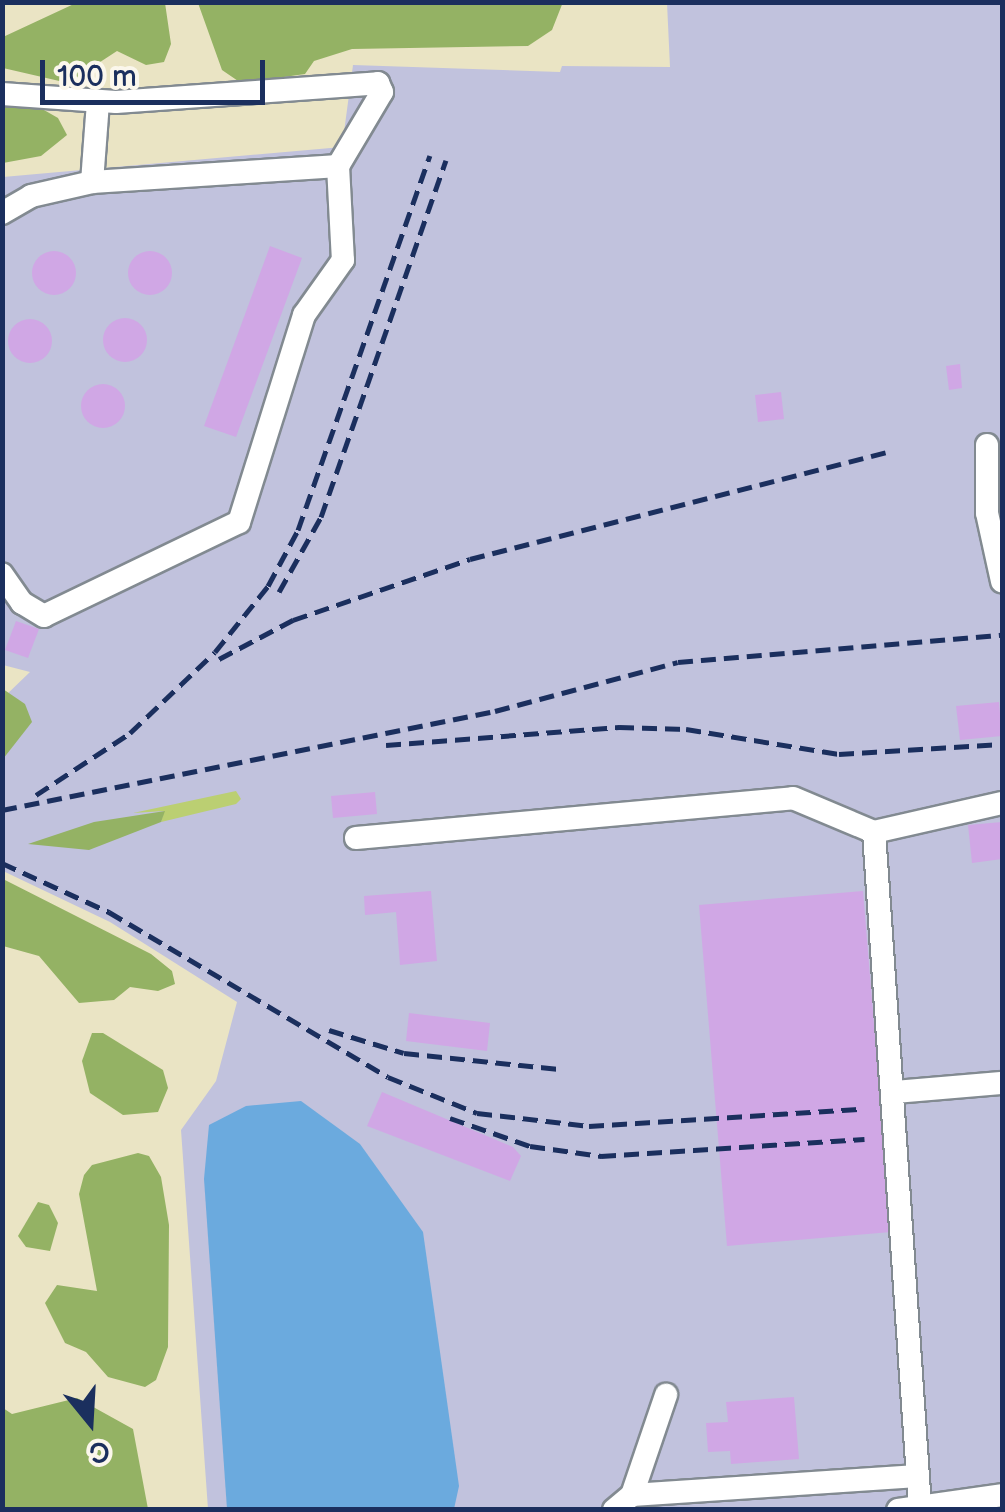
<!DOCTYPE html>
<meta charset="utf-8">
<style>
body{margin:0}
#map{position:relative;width:1005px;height:1512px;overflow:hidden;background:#eae4c4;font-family:"Balsamiq Sans",sans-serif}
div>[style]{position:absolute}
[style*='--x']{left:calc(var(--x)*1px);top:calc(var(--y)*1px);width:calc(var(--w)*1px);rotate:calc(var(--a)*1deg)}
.industrial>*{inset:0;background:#c1c2dd}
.green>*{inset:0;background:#bbcf72}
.forest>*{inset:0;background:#94b264}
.water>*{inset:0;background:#6baade}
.building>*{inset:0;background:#d0a7e5}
.round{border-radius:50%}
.roads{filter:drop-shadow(2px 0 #828a91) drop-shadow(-2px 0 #828a91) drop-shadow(0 2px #828a91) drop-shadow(0 -2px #828a91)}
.minor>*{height:22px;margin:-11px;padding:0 11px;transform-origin:11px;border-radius:11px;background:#fff}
.rail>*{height:5px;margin-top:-2.5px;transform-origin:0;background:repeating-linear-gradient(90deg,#1b2f5e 0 15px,transparent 0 23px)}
span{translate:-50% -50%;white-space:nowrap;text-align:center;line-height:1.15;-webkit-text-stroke:8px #fbf7ec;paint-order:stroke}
.frame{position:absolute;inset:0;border:5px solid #1b2f5e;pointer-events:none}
.north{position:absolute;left:40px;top:1372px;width:100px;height:100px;-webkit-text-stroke:8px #fbf7ec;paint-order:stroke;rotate:162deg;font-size:28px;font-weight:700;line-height:40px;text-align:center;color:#1b2f5e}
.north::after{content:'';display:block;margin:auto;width:35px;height:45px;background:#1b2f5e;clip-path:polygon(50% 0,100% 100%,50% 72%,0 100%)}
.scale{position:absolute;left:40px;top:60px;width:225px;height:45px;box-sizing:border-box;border:5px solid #1b2f5e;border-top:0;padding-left:12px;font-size:30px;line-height:35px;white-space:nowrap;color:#1b2f5e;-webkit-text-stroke:8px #fbf7ec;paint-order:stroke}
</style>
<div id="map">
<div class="industrial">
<div style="clip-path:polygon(667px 3px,1002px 3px,1002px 1509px,208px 1509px,181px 1130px,216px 1081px,237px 1002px,110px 922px,3px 871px,3px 698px,30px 672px,3px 665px,3px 177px,342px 147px,353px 65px,560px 72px,562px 66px,670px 67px)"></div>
</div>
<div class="green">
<div style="clip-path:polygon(236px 791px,241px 799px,236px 804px,161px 822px,164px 811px,133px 813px)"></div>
</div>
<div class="forest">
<div style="clip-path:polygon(563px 2px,552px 30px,528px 46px,352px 49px,314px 61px,305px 74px,241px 83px,222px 70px,198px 3px)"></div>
<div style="clip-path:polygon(165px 3px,171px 44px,164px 62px,146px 65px,117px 51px,68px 83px,3px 68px,3px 37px,76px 3px)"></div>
<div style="clip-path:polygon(3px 105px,37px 106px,58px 118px,67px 135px,41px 156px,3px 163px)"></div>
<div style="clip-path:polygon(3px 689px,25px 704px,32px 722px,3px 759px)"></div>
<div style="clip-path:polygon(165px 811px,161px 822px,89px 850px,28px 844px,94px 822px)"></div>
<div style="clip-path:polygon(3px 879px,151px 954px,172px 971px,175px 984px,158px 991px,130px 987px,114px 1000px,79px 1003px,39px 956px,3px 946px)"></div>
<div style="clip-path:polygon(92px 1033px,103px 1033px,163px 1070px,168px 1088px,158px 1112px,123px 1115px,90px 1093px,82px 1061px)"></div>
<div style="clip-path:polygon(138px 1153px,149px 1156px,161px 1177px,169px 1225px,168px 1347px,156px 1380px,145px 1387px,108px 1377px,86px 1352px,65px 1343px,45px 1303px,57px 1285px,97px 1291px,79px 1194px,84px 1175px,92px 1165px)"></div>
<div style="clip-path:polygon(38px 1202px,49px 1205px,58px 1223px,50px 1251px,26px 1247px,18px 1236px)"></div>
<div style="clip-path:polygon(77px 1398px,133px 1429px,148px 1509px,3px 1509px,3px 1408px,12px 1414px)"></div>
</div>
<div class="water">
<div style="clip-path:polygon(301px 1101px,360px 1144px,423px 1232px,459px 1486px,454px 1509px,227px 1509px,204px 1179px,209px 1125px,246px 1106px)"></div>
</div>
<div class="building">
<div style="clip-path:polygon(270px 246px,302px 258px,236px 437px,204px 426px)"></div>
<div class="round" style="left:128px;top:251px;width:44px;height:44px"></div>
<div class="round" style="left:32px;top:251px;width:44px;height:44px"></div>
<div class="round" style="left:103px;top:318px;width:44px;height:44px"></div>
<div class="round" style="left:8px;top:319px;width:44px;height:44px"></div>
<div style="clip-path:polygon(960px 364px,962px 388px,949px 390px,946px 366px)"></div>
<div class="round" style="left:81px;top:384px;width:44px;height:44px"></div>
<div style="clip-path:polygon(781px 392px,784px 419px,758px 422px,755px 395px)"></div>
<div style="clip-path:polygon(16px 621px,39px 629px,28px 658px,5px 650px)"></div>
<div style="clip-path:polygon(999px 702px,1002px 736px,960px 740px,956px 706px)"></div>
<div style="clip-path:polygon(375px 792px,377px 814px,333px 818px,331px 796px)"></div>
<div style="clip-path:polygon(1002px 822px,1002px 859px,972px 863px,968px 825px)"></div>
<div style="clip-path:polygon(431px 891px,437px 961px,400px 965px,396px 912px,365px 915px,364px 896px)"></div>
<div style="clip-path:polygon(863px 891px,891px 1232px,727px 1246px,699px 905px)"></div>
<div style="clip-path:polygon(409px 1013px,490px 1023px,487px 1051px,406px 1041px)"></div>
<div style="clip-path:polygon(382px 1092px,513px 1147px,521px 1156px,510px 1181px,367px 1126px)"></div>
<div style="clip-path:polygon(794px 1397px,799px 1459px,731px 1464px,730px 1451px,708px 1452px,706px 1423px,728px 1422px,726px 1402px)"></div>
</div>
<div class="roads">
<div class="minor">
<div style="--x:2;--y:94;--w:114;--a:4"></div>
<div style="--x:116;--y:102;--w:263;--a:-4.1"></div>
<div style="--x:378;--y:83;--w:10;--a:66"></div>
<div style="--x:382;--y:92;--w:86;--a:120.7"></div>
<div style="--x:338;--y:166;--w:94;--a:87"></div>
<div style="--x:343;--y:260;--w:67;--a:125.3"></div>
<div style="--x:304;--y:315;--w:217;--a:107.4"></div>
<div style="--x:239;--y:522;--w:216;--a:154.3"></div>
<div style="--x:44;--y:616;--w:26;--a:-149"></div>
<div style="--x:22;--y:603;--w:35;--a:-125"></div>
<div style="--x:92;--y:182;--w:80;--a:-85.7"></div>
<div style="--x:2;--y:213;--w:34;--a:-30"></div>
<div style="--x:31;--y:196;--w:63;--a:-12.9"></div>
<div style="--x:92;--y:182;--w:247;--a:-3.7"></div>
<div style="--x:987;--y:445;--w:68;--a:90"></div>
<div style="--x:987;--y:513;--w:70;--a:77.6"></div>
<div style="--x:874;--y:832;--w:676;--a:86.1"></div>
<div style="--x:356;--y:838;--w:439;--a:-5.2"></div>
<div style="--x:793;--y:798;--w:88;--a:22.8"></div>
<div style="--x:874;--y:832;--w:131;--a:-12.8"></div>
<div style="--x:894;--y:1092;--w:108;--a:-4.8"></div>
<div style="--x:632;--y:1495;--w:286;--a:-3.8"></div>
<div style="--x:614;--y:1510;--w:23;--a:-40"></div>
<div style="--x:632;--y:1495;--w:106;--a:-71.2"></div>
<div style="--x:898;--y:1510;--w:105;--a:-8.2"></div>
</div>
</div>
<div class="rail">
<div style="--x:279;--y:592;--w:86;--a:-60.8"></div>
<div style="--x:321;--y:517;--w:378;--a:-70.7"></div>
<div style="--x:219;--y:659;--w:84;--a:-27.8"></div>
<div style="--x:293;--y:620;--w:187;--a:-19"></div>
<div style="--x:470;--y:559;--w:430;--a:-14.4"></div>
<div style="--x:386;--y:745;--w:234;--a:-4.4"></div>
<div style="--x:619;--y:727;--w:67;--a:1.7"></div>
<div style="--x:686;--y:729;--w:155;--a:9.3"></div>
<div style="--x:839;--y:754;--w:163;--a:-3.5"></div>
<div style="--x:36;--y:795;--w:113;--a:-33.4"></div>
<div style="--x:130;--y:733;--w:117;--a:-43.6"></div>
<div style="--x:215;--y:652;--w:85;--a:-51.2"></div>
<div style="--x:268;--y:586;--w:64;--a:-61.8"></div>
<div style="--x:298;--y:530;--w:397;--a:-70.6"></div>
<div style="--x:2;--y:810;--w:503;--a:-11.35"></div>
<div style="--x:495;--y:711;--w:189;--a:-15"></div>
<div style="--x:678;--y:662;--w:325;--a:-4.8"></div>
<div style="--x:2;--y:863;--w:118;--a:24.6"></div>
<div style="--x:109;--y:912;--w:324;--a:30.6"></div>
<div style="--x:388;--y:1077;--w:96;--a:22"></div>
<div style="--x:477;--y:1113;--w:113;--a:6.6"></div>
<div style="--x:589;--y:1126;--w:274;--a:-3.6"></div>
<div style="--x:329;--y:1030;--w:78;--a:17"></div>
<div style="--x:404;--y:1053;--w:156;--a:5.9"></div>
<div style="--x:450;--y:1118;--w:85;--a:19.3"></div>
<div style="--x:530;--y:1146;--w:72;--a:8"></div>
<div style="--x:601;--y:1156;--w:264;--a:-3.7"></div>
</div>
<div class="frame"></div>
<div class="north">С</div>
<div class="scale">100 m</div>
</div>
